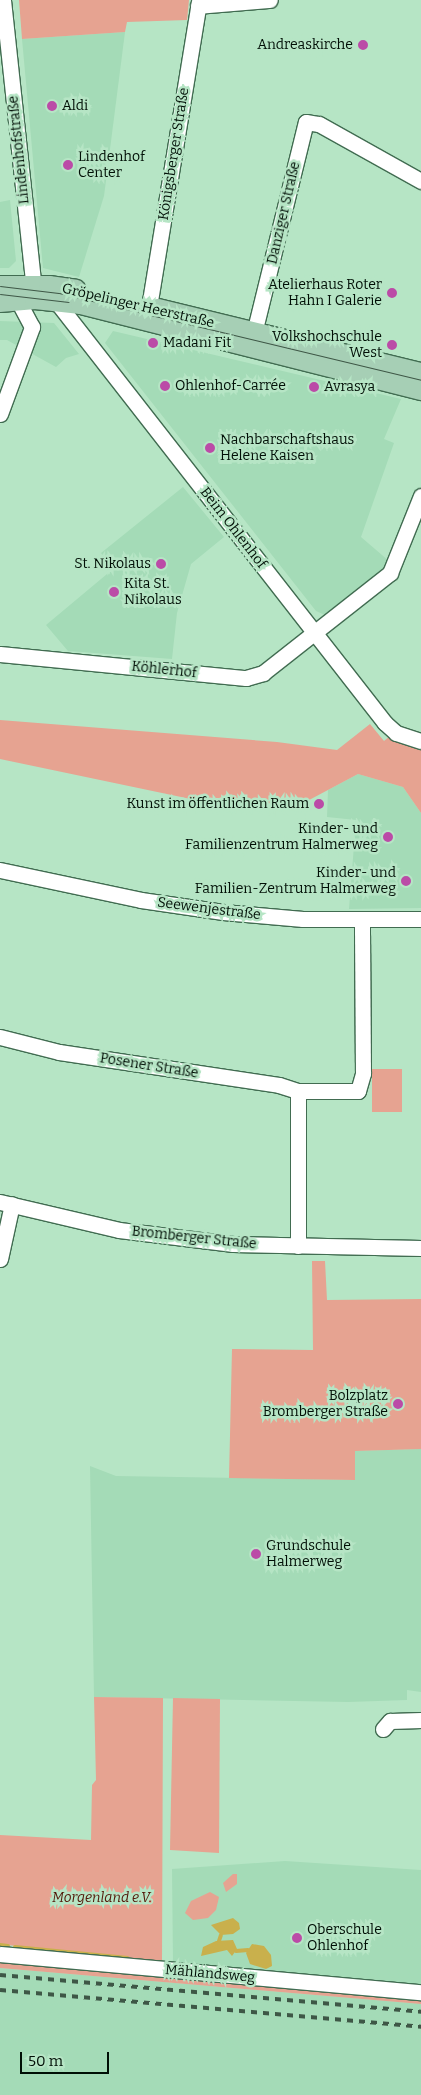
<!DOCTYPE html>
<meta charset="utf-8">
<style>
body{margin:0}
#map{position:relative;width:421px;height:2095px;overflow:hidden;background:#b6e5c5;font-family:Bitter,serif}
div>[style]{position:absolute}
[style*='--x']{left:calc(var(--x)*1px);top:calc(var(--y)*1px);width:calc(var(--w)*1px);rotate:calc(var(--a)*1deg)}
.built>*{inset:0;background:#a4dbb7}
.green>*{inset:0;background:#e6a391}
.water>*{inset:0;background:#c9b04c}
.stream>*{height:4px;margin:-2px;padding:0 2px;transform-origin:2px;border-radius:2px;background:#c9b04c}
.roads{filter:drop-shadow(1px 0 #416c51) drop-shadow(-1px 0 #416c51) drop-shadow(0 1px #416c51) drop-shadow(0 -1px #416c51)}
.minor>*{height:15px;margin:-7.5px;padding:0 7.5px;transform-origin:7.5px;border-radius:7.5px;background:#fff}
.major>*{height:20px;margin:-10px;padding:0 10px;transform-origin:10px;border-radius:10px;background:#a6cfb5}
.tram>*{height:1px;margin:-0.5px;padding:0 0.5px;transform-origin:0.5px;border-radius:0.5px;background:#3e5746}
.rail>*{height:4px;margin-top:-2px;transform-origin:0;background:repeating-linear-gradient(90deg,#3e5746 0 6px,transparent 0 12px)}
.dots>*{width:14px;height:14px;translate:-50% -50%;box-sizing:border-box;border:2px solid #b6e5c5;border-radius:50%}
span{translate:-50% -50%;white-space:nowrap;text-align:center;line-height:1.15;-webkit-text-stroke:5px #b6e5c5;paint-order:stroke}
.poi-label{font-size:14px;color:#010f06}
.right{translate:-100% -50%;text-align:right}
.left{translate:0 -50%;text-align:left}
.street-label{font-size:14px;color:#010f06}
.park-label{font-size:14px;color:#531809;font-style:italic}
.scale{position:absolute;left:20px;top:2052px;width:89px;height:22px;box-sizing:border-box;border:2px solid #010f06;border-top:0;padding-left:6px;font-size:15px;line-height:18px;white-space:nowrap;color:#010f06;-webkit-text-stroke:4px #b6e5c5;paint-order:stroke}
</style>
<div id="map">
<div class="built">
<div style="clip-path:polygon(125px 32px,104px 196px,79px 277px,43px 268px,22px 39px)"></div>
<div style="clip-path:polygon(10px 200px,16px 261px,9px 268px,0 268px,0 202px)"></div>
<div style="clip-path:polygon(0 321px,54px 323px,79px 354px,66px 358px,56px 367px,7px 340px,0 340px)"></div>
<div style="clip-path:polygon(113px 331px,401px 399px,384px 439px,394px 443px,361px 537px,389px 561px,383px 569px,325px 615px,316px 611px,105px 343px)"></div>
<div style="clip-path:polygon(183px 487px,224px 537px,191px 564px,177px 613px,172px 659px,68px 651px,46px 625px,113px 569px,101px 553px)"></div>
<div style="clip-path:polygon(358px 774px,403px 787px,421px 813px,421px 908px,349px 909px,356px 820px,327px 817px,328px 790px)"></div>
<div style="clip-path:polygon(421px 1449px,421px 1692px,407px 1690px,407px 1700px,348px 1702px,94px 1697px,90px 1466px,116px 1476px,355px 1480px,355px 1451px)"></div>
<div style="clip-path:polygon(285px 1861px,421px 1870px,421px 1988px,173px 1963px,172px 1869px)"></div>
<div style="clip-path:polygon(0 1968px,421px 2004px,421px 2095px,0 2095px)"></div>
</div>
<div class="green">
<div style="clip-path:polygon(19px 0,189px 0,187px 20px,127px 22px,125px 32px,22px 39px)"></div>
<div style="clip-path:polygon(0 720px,277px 742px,337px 750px,370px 724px,384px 741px,390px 736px,421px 747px,421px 813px,403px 787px,358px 774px,296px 807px,205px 802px,0 759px)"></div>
<div style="clip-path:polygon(372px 1069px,402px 1069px,402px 1112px,372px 1112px)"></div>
<div style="clip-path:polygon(312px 1261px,325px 1261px,327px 1300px,421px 1299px,421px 1449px,355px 1451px,355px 1480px,229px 1478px,232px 1349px,313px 1350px)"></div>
<div style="clip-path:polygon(94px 1697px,163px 1698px,162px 1965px,0 1944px,0 1835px,91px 1840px,92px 1785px,96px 1780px)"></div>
<div style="clip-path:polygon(173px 1698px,220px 1699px,219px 1853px,170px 1850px)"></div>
<div style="clip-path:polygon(233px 1874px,237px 1874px,237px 1884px,226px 1892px,223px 1883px)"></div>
<div style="clip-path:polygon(210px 1892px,219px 1897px,216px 1910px,208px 1918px,193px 1920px,185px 1913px,191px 1901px)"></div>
<div style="clip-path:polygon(0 1959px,421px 1996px,421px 2004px,0 1968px)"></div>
</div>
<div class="water">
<div style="clip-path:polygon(233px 1918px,239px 1923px,240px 1929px,233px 1934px,221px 1935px,211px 1925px)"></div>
<div style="clip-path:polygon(233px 1940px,237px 1949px,232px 1956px,227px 1950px,201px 1956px,203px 1947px,216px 1941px)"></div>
<div style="clip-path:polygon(252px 1944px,264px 1946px,271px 1955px,272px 1966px,266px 1969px,250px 1964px,246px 1953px)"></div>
</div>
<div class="stream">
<div style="--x:219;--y:1941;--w:6;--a:-72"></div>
<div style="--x:0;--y:1945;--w:8;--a:7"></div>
<div style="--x:15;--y:1947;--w:113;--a:5.6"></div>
<div style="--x:236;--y:1951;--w:12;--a:-5"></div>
</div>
<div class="roads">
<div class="minor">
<div style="--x:3;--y:0;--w:299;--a:83.9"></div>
<div style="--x:198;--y:6;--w:72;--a:-4.8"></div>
<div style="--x:55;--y:300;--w:536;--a:52.04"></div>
<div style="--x:385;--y:723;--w:15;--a:42"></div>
<div style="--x:396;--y:733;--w:26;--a:18"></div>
<div style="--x:149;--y:307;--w:311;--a:-80.7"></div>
<div style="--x:254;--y:333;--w:217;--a:-76.2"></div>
<div style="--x:306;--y:122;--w:13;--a:9"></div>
<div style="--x:319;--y:124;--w:117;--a:29.2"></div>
<div style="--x:0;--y:414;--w:93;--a:-69.8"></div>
<div style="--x:32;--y:327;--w:30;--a:-118"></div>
<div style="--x:0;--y:654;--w:247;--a:5.6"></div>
<div style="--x:246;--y:678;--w:18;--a:-16"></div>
<div style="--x:263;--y:673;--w:162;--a:-38.2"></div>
<div style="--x:390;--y:573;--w:83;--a:-68.1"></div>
<div style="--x:0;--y:870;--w:144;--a:12"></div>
<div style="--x:141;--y:900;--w:83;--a:8.3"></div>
<div style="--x:223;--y:912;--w:80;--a:5"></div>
<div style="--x:303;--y:919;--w:118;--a:0"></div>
<div style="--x:0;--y:1037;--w:61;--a:14.3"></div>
<div style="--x:59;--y:1052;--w:222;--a:8.5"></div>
<div style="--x:279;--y:1085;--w:20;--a:18"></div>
<div style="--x:298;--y:1091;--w:60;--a:0"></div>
<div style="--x:358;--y:1091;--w:19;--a:-74"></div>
<div style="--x:363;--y:1073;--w:152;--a:-90.4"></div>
<div style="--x:0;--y:1202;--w:122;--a:13.2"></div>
<div style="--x:119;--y:1230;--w:115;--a:7"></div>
<div style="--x:233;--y:1244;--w:188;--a:1.2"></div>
<div style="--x:298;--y:1246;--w:155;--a:-90"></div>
<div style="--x:0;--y:1259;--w:56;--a:-77.7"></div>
<div style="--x:383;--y:1729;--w:11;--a:-49"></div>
<div style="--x:390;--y:1721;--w:31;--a:-2"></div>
<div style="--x:0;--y:1954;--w:423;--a:5.2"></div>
</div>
<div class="major">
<div style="--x:0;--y:286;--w:49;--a:0"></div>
<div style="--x:49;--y:286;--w:27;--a:8"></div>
<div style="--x:0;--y:302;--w:35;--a:-5"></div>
<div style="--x:35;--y:299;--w:46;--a:6.2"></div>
<div style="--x:81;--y:304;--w:351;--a:14.2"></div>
<div style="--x:158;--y:309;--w:271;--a:13.7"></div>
</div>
</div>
<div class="tram">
<div style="--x:0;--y:286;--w:59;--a:6.8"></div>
<div style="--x:59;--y:293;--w:372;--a:13.5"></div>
<div style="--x:0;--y:294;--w:69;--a:6.6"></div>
</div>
<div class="rail">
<div style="--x:0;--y:1975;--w:423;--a:5"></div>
<div style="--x:0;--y:1990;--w:423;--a:5"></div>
</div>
<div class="dots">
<div style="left:363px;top:45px;background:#bb4ba7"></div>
<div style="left:52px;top:106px;background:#bb4ba7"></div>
<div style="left:68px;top:165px;background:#bb4ba7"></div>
<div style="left:392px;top:293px;background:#bb4ba7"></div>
<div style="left:153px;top:343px;background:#bb4ba7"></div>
<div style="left:392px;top:345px;background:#bb4ba7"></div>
<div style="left:165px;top:386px;background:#bb4ba7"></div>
<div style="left:314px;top:387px;background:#bb4ba7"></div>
<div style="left:210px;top:448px;background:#bb4ba7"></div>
<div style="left:161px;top:564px;background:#bb4ba7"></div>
<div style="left:114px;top:592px;background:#bb4ba7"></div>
<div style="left:319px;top:804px;background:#bb4ba7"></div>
<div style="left:388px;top:837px;background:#bb4ba7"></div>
<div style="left:406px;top:881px;background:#bb4ba7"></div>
<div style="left:398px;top:1404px;background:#bb4ba7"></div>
<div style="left:256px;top:1554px;background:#bb4ba7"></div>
<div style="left:297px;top:1938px;background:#bb4ba7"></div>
</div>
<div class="poi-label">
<span class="right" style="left:353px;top:45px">Andreaskirche</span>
<span class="left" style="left:62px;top:106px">Aldi</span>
<span class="left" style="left:78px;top:165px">Lindenhof<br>Center</span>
<span class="right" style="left:382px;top:293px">Atelierhaus Roter<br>Hahn I Galerie</span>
<span class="right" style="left:382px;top:345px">Volkshochschule<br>West</span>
<span class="left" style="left:163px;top:343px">Madani Fit</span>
<span class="left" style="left:175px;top:386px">Ohlenhof-Carrée</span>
<span class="left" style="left:324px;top:387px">Avrasya</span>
<span class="left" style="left:220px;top:448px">Nachbarschaftshaus<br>Helene Kaisen</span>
<span class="right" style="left:151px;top:564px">St. Nikolaus</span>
<span class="left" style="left:124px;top:592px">Kita St.<br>Nikolaus</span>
<span class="right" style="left:309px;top:804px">Kunst im öffentlichen Raum</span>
<span class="right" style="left:378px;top:837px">Kinder- und<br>Familienzentrum Halmerweg</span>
<span class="right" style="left:396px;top:881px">Kinder- und<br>Familien-Zentrum Halmerweg</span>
<span class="right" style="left:388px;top:1404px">Bolzplatz<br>Bromberger Straße</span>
<span class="left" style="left:266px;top:1554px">Grundschule<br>Halmerweg</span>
<span class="left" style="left:307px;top:1938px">Oberschule<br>Ohlenhof</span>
</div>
<div class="street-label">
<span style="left:19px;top:150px;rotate:-96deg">Lindenhofstraße</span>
<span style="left:174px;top:154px;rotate:-81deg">Königsberger Straße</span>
<span style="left:284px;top:213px;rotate:-77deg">Danziger Straße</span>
<span style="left:138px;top:306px;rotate:13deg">Gröpelinger Heerstraße</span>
<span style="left:233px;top:528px;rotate:52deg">Beim Ohlenhof</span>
<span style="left:164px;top:670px;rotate:6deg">Köhlerhof</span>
<span style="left:209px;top:909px;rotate:7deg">Seewenjestraße</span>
<span style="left:149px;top:1066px;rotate:9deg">Posener Straße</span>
<span style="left:194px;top:1238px;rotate:6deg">Bromberger Straße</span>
<span style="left:210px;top:1974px;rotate:5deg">Mählandsweg</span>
</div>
<div class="park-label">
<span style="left:102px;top:1898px">Morgenland e.V.</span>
</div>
<div class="scale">50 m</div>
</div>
